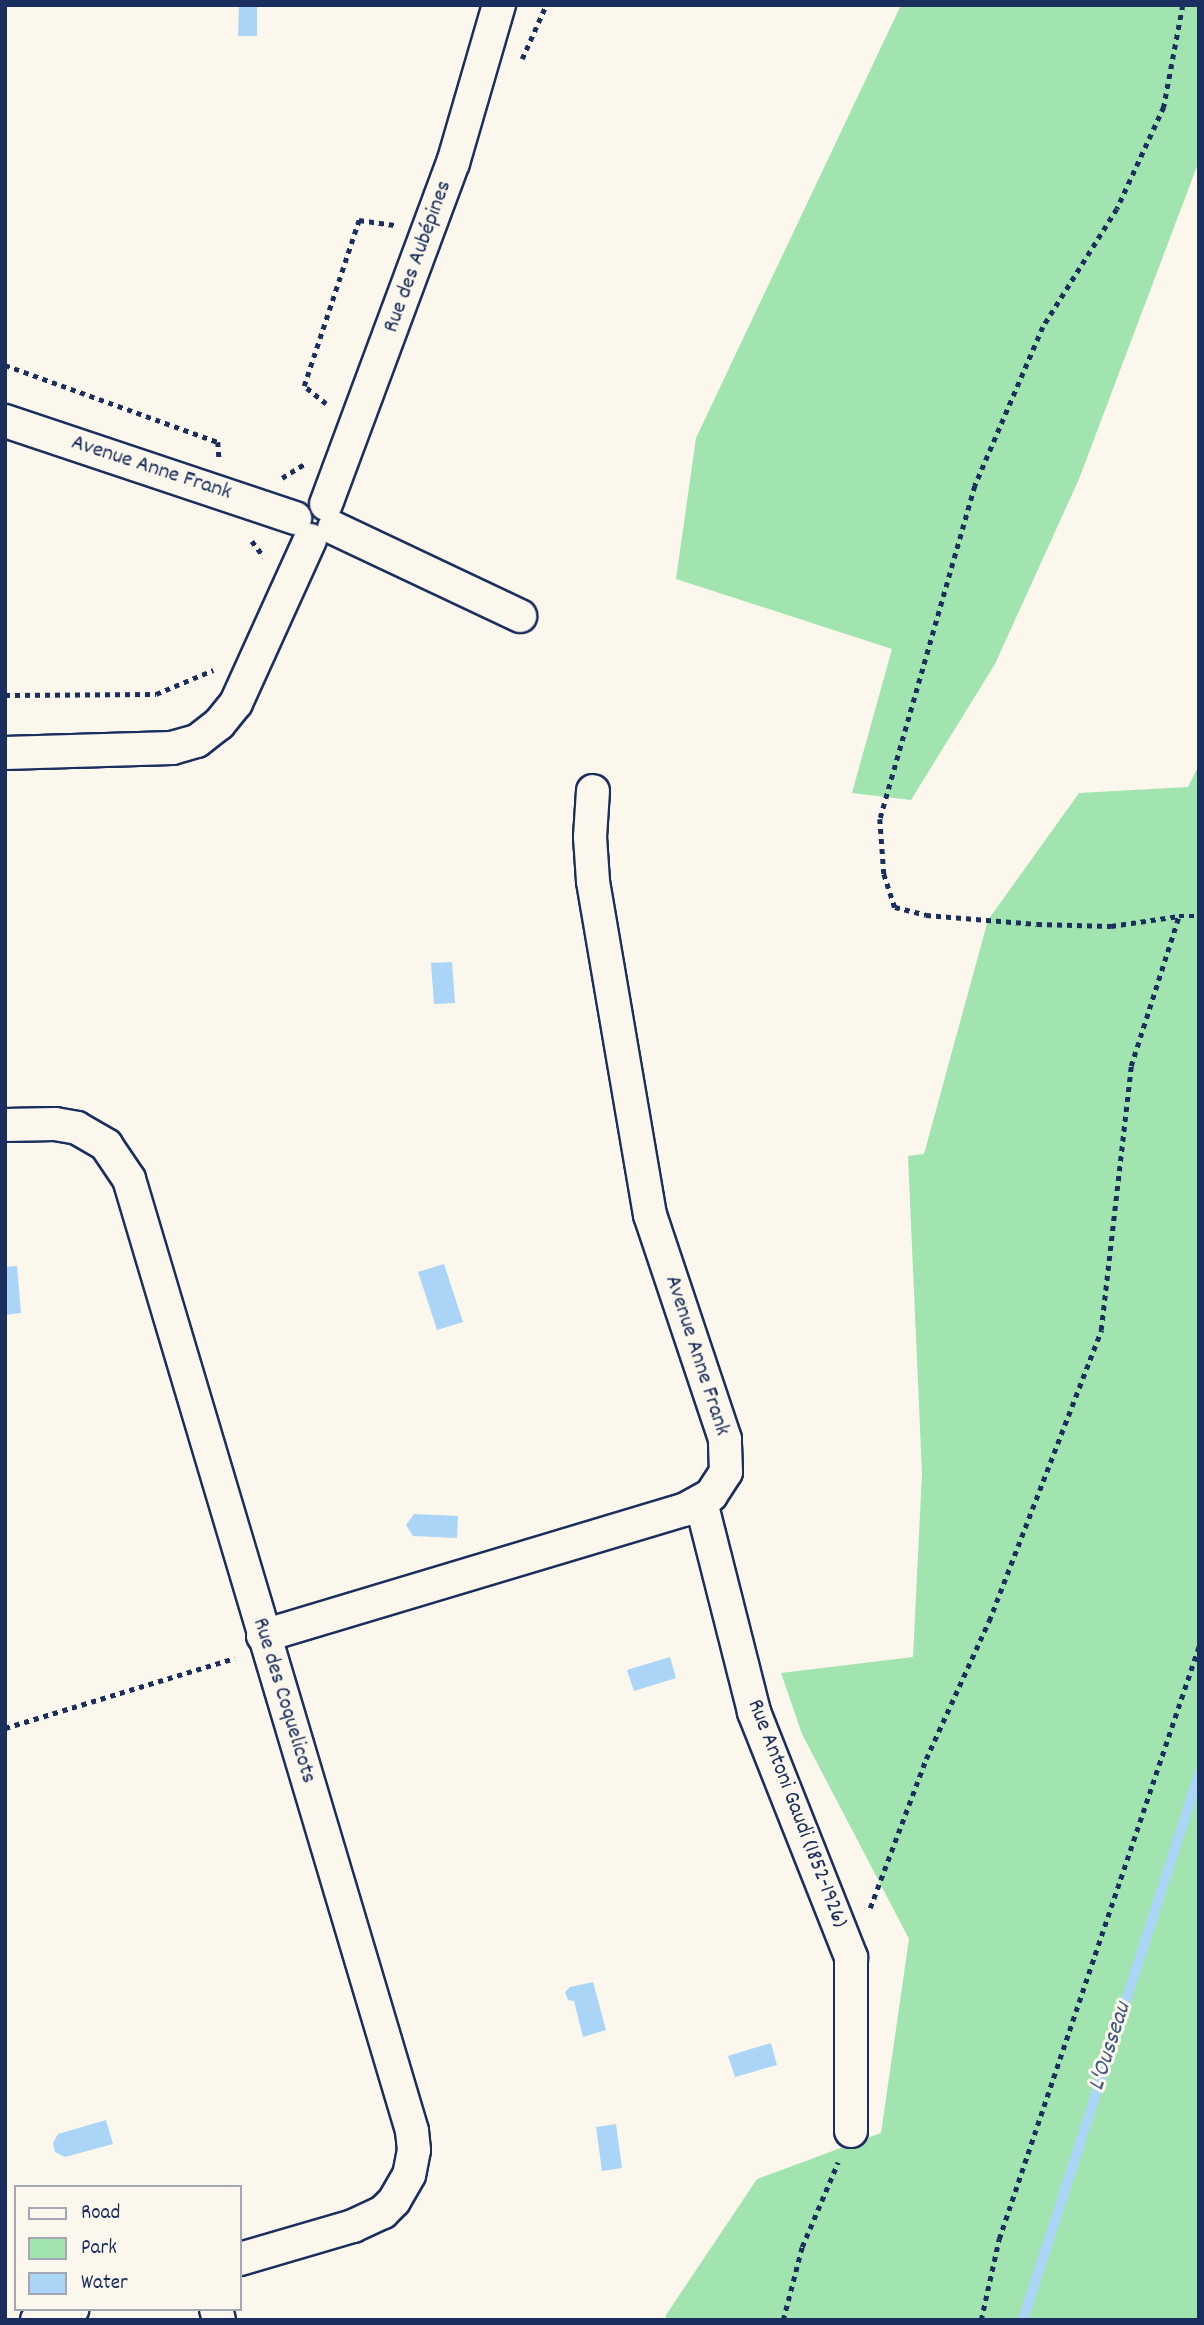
<!DOCTYPE html>
<meta charset="utf-8">
<style>
body{margin:0}
#map{position:relative;width:1204px;height:2325px;overflow:hidden;background:#fbf7ec;font-family:Dekko,sans-serif}
div>[style]{position:absolute}
[style*='--x']{left:calc(var(--x)*1px);top:calc(var(--y)*1px);width:calc(var(--w)*1px);rotate:calc(var(--a)*1deg)}
.green>*{inset:0;background:#a1e4af}
.water>*{inset:0;background:#abd5f6}
.stream>*{height:10px;margin:-5px;padding:0 5px;transform-origin:5px;border-radius:5px;background:#abd5f6}
.path>*{height:4.5px;margin-top:-2.25px;transform-origin:0;background:repeating-linear-gradient(90deg,#1b2f5e 0 5px,transparent 0 10px)}
.roads{filter:drop-shadow(2px 0 #1b2f5e) drop-shadow(-2px 0 #1b2f5e) drop-shadow(0 2px #1b2f5e) drop-shadow(0 -2px #1b2f5e)}
.street>*{height:32px;margin:-16px;padding:0 16px;transform-origin:16px;border-radius:16px;background:#fbf7ec}
span{translate:-50% -50%;white-space:nowrap;text-align:center;line-height:1.15;-webkit-text-stroke:6px #fbf7ec;paint-order:stroke}
.street-label{font-size:23px;color:#1b2f5e}
.water-label{font-size:24px;color:#3f5884;font-style:italic}
.frame{position:absolute;inset:0;border:7px solid #1b2f5e;pointer-events:none}
.legend{position:absolute;left:14px;top:2185px;width:228px;height:126px;box-sizing:border-box;background:#fbf7ec;border:2px solid #a1a7b3;margin:0;padding:9px 12px;list-style:none;font-size:21px;color:#1b2f5e}
.legend li{display:flex;align-items:center;gap:14px;height:35px}
.legend b{width:35px;border:2px solid #a1a7b3}
</style>
<div id="map">
<div class="green">
<div style="clip-path:polygon(901px 5px,1199px 5px,1199px 161px,1079px 479px,995px 664px,911px 800px,852px 793px,892px 649px,676px 579px,696px 438px)"></div>
<div style="clip-path:polygon(1199px 765px,1199px 2320px,666px 2320px,666px 2315px,757px 2179px,881px 2133px,909px 1939px,802px 1734px,781px 1673px,913px 1657px,922px 1474px,908px 1156px,924px 1154px,988px 920px,1079px 793px,1188px 787px)"></div>
</div>
<div class="water">
<div style="clip-path:polygon(239px 5px,257px 5px,257px 36px,238px 36px)"></div>
<div style="clip-path:polygon(452px 962px,455px 1003px,434px 1004px,431px 963px)"></div>
<div style="clip-path:polygon(444px 1264px,463px 1322px,437px 1330px,418px 1272px)"></div>
<div style="clip-path:polygon(17px 1266px,21px 1313px,5px 1315px,5px 1267px)"></div>
<div style="clip-path:polygon(414px 1514px,458px 1516px,457px 1538px,413px 1536px,406px 1525px)"></div>
<div style="clip-path:polygon(670px 1657px,676px 1678px,634px 1691px,627px 1670px)"></div>
<div style="clip-path:polygon(593px 1982px,606px 2030px,583px 2037px,574px 2001px,568px 2000px,565px 1992px,570px 1987px)"></div>
<div style="clip-path:polygon(771px 2043px,777px 2065px,735px 2077px,728px 2056px)"></div>
<div style="clip-path:polygon(106px 2120px,113px 2144px,65px 2157px,55px 2152px,53px 2143px,58px 2134px)"></div>
<div style="clip-path:polygon(616px 2124px,622px 2168px,602px 2171px,596px 2127px)"></div>
</div>
<div class="stream">
<div style="--x:1023;--y:2320;--w:574;--a:-72.13"></div>
</div>
<div class="path">
<div style="--x:1183;--y:5;--w:104;--a:100.6"></div>
<div style="--x:1164;--y:107;--w:112;--a:114.7"></div>
<div style="--x:1117;--y:209;--w:139;--a:122.1"></div>
<div style="--x:1043;--y:327;--w:173;--a:113.2"></div>
<div style="--x:975;--y:486;--w:346;--a:105.9"></div>
<div style="--x:880;--y:819;--w:55;--a:85.8"></div>
<div style="--x:884;--y:874;--w:35;--a:72"></div>
<div style="--x:895;--y:907;--w:32;--a:14"></div>
<div style="--x:926;--y:915;--w:111;--a:4.6"></div>
<div style="--x:1037;--y:924;--w:74;--a:1.5"></div>
<div style="--x:1111;--y:926;--w:69;--a:-8.4"></div>
<div style="--x:1179;--y:916;--w:20;--a:0"></div>
<div style="--x:522;--y:59;--w:59;--a:-66"></div>
<div style="--x:5;--y:365;--w:226;--a:19.9"></div>
<div style="--x:218;--y:442;--w:15;--a:86"></div>
<div style="--x:326;--y:404;--w:28;--a:-141"></div>
<div style="--x:304;--y:386;--w:175;--a:-71.7"></div>
<div style="--x:359;--y:220;--w:36;--a:8"></div>
<div style="--x:282;--y:478;--w:26;--a:-32"></div>
<div style="--x:252;--y:541;--w:20;--a:53"></div>
<div style="--x:5;--y:695;--w:151;--a:-0.4"></div>
<div style="--x:156;--y:694;--w:62;--a:-22.8"></div>
<div style="--x:5;--y:1728;--w:240;--a:-16.9"></div>
<div style="--x:870;--y:1908;--w:159;--a:-69.4"></div>
<div style="--x:926;--y:1759;--w:152;--a:-65.5"></div>
<div style="--x:989;--y:1621;--w:312;--a:-68.9"></div>
<div style="--x:1101;--y:1330;--w:266;--a:-83.5"></div>
<div style="--x:1131;--y:1066;--w:157;--a:-72.3"></div>
<div style="--x:783;--y:2320;--w:75;--a:-75.4"></div>
<div style="--x:802;--y:2247;--w:92;--a:-67"></div>
<div style="--x:981;--y:2320;--w:83;--a:-77.5"></div>
<div style="--x:999;--y:2239;--w:626;--a:-71.36"></div>
</div>
<div class="roads">
<div class="street">
<div style="--x:5;--y:421;--w:306;--a:18.5"></div>
<div style="--x:326;--y:504;--w:364;--a:-69.6"></div>
<div style="--x:453;--y:163;--w:165;--a:-73.8"></div>
<div style="--x:334;--y:528;--w:206;--a:25.3"></div>
<div style="--x:5;--y:753;--w:167;--a:-1.7"></div>
<div style="--x:172;--y:748;--w:26;--a:-16"></div>
<div style="--x:197;--y:741;--w:28;--a:-38"></div>
<div style="--x:219;--y:724;--w:27;--a:-51"></div>
<div style="--x:236;--y:703;--w:179;--a:-65.6"></div>
<div style="--x:5;--y:1125;--w:50;--a:-1.1"></div>
<div style="--x:55;--y:1124;--w:22;--a:10"></div>
<div style="--x:77;--y:1128;--w:34;--a:30"></div>
<div style="--x:106;--y:1145;--w:41;--a:55.9"></div>
<div style="--x:129;--y:1179;--w:993;--a:73.44"></div>
<div style="--x:412;--y:2131;--w:19;--a:84"></div>
<div style="--x:414;--y:2150;--w:25;--a:101"></div>
<div style="--x:409;--y:2175;--w:30;--a:120"></div>
<div style="--x:394;--y:2201;--w:16;--a:135"></div>
<div style="--x:383;--y:2212;--w:33;--a:155"></div>
<div style="--x:353;--y:2226;--w:118;--a:163.7"></div>
<div style="--x:701;--y:1502;--w:217;--a:75.8"></div>
<div style="--x:754;--y:1712;--w:264;--a:68.4"></div>
<div style="--x:851;--y:1957;--w:174;--a:90"></div>
<div style="--x:263;--y:1636;--w:439;--a:-16.7"></div>
<div style="--x:684;--y:1510;--w:31;--a:-29"></div>
<div style="--x:711;--y:1495;--w:27;--a:-57"></div>
<div style="--x:726;--y:1472;--w:33;--a:-92"></div>
<div style="--x:725;--y:1439;--w:236;--a:-108.5"></div>
<div style="--x:650;--y:1215;--w:339;--a:-99.7"></div>
<div style="--x:593;--y:881;--w:44;--a:-93.9"></div>
<div style="--x:590;--y:837;--w:46;--a:-86.3"></div>
<div style="--x:216;--y:2309;--w:11;--a:75"></div>
<div style="--x:37;--y:2320;--w:37;--a:-17"></div>
</div>
</div>
<div class="street-label">
<span style="left:419px;top:257px;rotate:-70deg">Rue des Aubépines</span>
<span style="left:151px;top:469px;rotate:18deg">Avenue Anne Frank</span>
<span style="left:696px;top:1356px;rotate:72deg">Avenue Anne Frank</span>
<span style="left:283px;top:1701px;rotate:73deg">Rue des Coquelicots</span>
<span style="left:796px;top:1814px;rotate:69deg">Rue Antoni Gaudi (1852-1926)</span>
</div>
<div class="water-label">
<span style="left:1111px;top:2047px;rotate:-72deg">L'Ousseau</span>
</div>
<div class="frame"></div>
<ul class="legend">
<li><b style="height:9px;background:#fbf7ec"></b>Road</li>
<li><b style="height:19px;background:#a1e4af"></b>Park</li>
<li><b style="height:19px;background:#abd5f6"></b>Water</li>
</ul>
</div>
